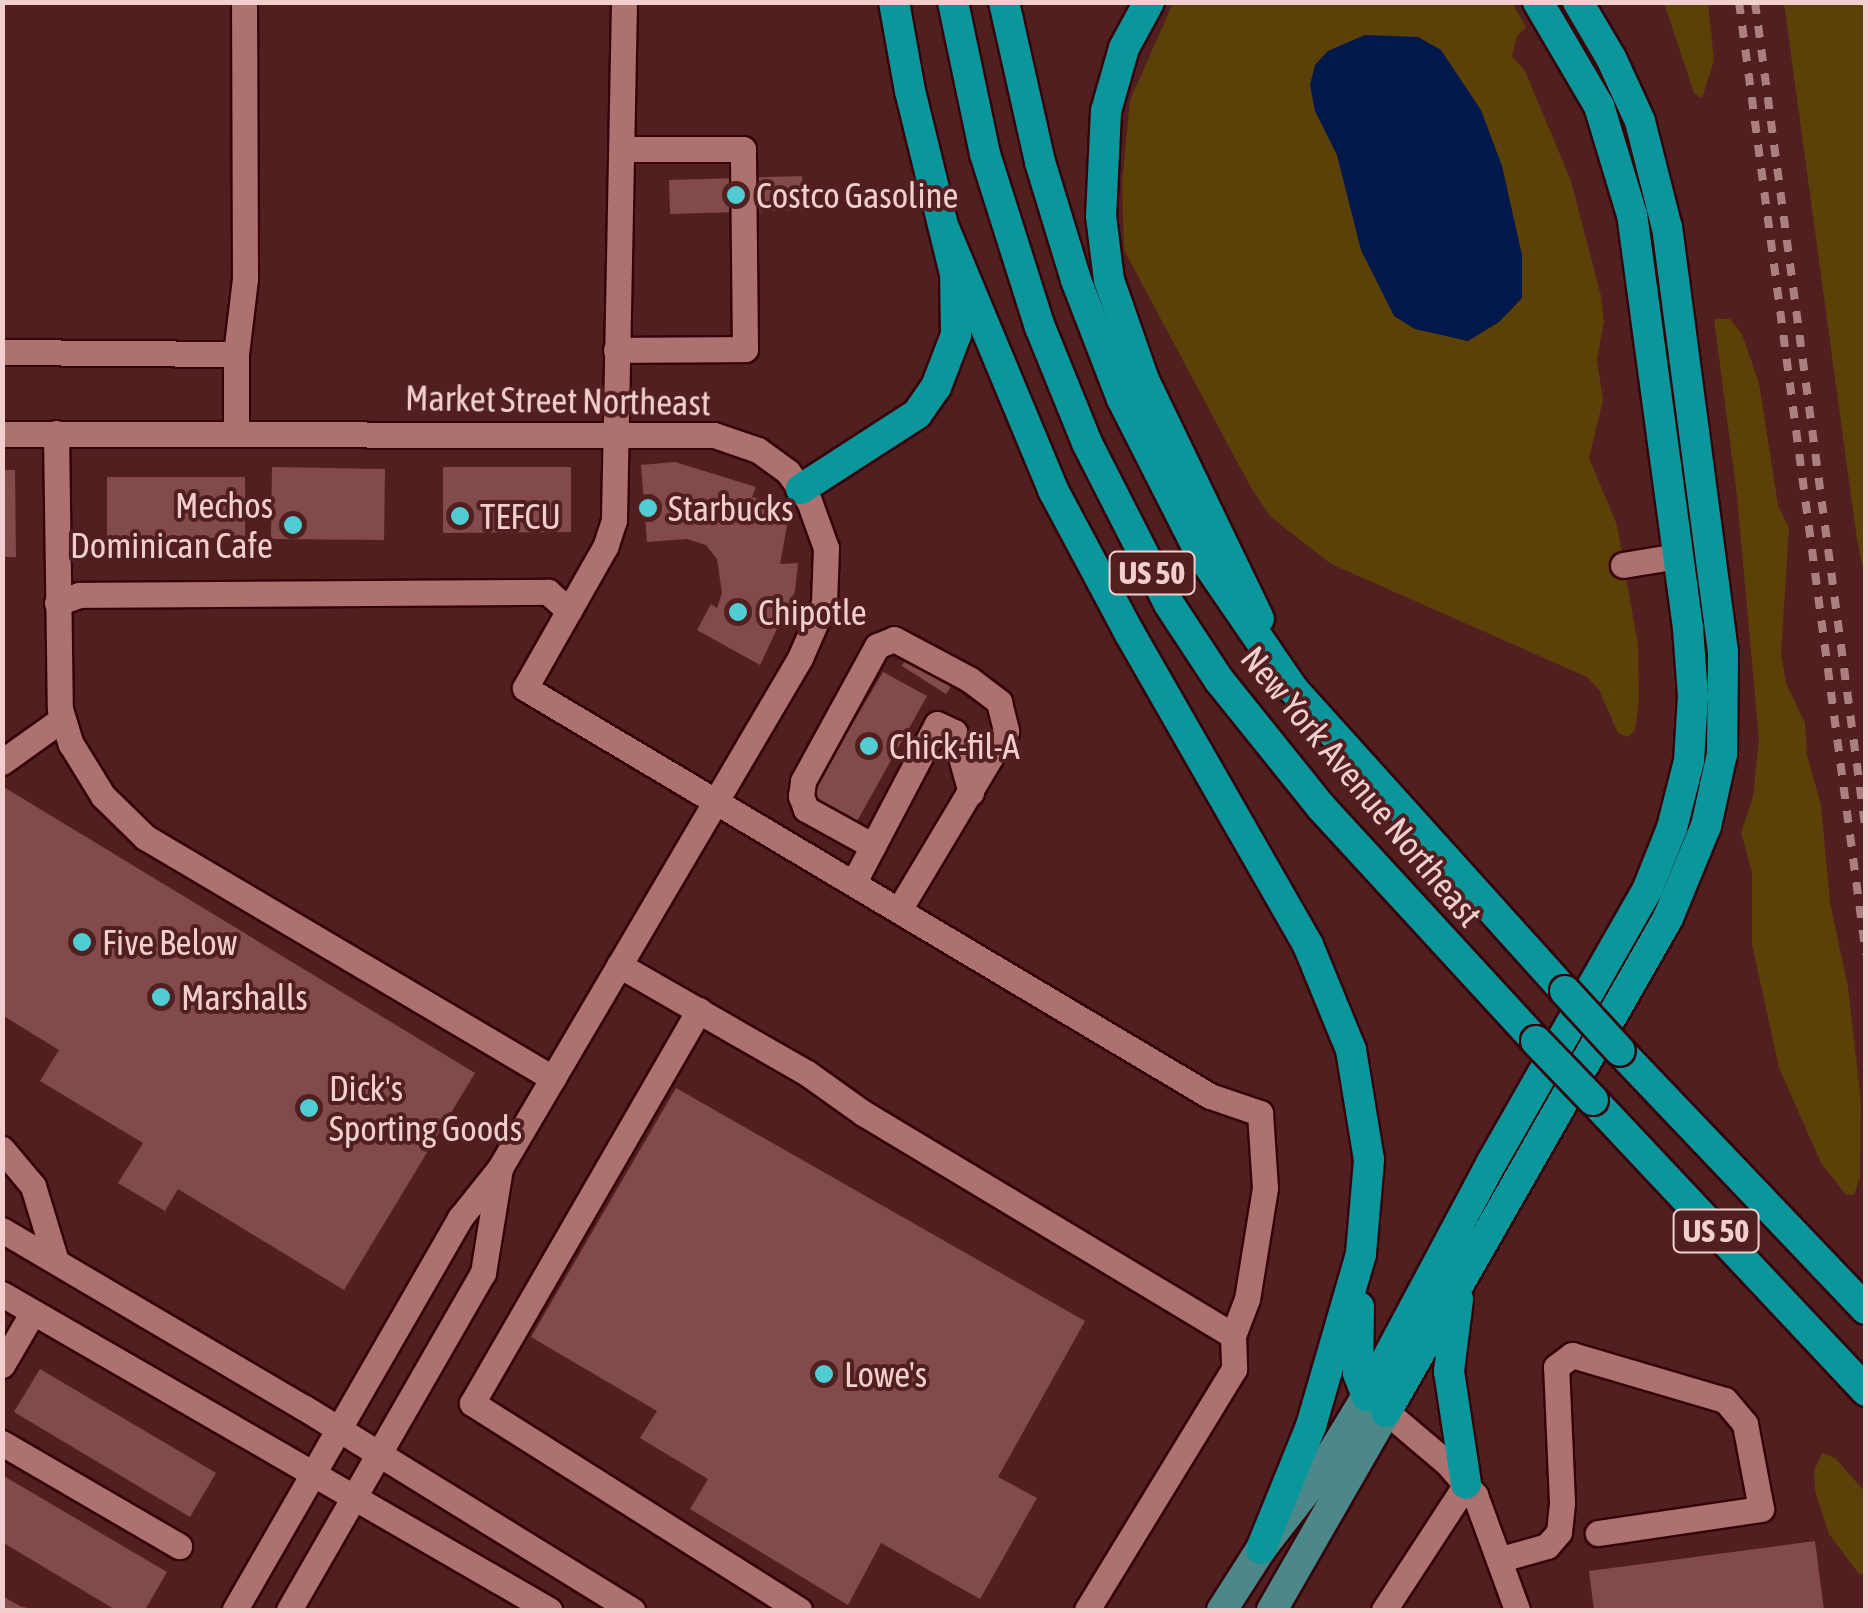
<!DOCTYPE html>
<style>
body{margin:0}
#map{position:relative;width:1868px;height:1613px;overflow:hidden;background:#521f21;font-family:"Asap Condensed",sans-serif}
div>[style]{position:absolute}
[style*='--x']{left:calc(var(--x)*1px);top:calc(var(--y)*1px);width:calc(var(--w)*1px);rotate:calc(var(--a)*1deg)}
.green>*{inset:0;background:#5b4007}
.water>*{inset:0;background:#00184c}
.building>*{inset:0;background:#824a4a}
.roads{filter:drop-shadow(2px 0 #35040a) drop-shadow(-2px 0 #35040a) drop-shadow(0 2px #35040a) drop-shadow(0 -2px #35040a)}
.minor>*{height:25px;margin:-12.5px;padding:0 12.5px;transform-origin:12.5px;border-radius:12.5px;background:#ad7170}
.major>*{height:30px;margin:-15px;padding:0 15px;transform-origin:15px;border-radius:15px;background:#4c878a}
.highway>*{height:30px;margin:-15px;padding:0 15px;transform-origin:15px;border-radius:15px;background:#0b969c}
.rail>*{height:8px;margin-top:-4px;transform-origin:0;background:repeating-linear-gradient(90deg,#a97f80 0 12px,transparent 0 24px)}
.bridges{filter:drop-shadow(2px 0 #35040a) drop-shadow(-2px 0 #35040a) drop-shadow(0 2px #35040a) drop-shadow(0 -2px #35040a)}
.highway-bridge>*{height:30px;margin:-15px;padding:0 15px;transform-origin:15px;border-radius:15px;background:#0b969c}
.dots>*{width:28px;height:28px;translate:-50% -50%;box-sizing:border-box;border:5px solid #521f21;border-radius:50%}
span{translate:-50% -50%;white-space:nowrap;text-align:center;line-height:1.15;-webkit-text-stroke:8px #521f21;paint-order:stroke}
.shield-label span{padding:2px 8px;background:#521f21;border:2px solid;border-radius:8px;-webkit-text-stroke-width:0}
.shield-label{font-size:32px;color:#f1cfce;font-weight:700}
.poi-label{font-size:35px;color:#f1cfce}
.left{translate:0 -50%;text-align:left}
.right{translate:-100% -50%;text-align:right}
.street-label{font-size:35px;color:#f1cfce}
.frame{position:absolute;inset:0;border:5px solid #f1cfce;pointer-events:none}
</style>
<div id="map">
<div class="green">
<div style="clip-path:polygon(1173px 3px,1512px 3px,1526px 27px,1517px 36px,1512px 56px,1525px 71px,1571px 181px,1601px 296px,1604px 321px,1597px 360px,1603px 400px,1589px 458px,1617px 525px,1638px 645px,1639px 701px,1635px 730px,1628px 737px,1618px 733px,1599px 690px,1587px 677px,1331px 564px,1270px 516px,1250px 486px,1124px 250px,1122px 183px,1130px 100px)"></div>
<div style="clip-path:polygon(1664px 3px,1708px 3px,1714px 60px,1702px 98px,1694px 93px)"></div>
<div style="clip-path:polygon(1784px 3px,1865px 3px,1865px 578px,1857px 540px)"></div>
<div style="clip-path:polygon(1714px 319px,1730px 319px,1742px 334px,1759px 383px,1778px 505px,1789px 528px,1781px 654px,1786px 683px,1805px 723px,1807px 755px,1821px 805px,1830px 902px,1848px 987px,1861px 1102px,1860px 1177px,1854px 1195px,1846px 1195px,1821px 1163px,1779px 1068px,1752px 944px,1752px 873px,1741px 832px,1753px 797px,1759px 740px,1737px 496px)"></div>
<div style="clip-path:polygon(1822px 1453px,1835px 1458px,1865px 1492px,1865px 1573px,1859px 1574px,1829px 1534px,1815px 1491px,1814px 1471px)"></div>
</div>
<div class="water">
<div style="clip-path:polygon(1365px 35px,1418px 37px,1441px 50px,1481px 110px,1502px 166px,1522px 255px,1522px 298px,1499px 322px,1468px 341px,1415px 329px,1394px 316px,1361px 250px,1337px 155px,1315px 111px,1310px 85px,1315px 65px,1328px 51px)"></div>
</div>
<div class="building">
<div style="clip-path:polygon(802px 176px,803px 210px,670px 214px,669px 180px)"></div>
<div style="clip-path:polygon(675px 462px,756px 487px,752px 497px,772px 502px,787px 526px,780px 564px,798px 563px,795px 591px,760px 665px,697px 630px,711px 604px,717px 608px,722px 593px,717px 559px,706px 545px,687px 539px,647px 542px,641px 465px)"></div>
<div style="clip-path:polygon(272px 467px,385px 469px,384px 540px,271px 539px)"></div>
<div style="clip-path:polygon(443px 467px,571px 467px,571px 532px,443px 533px)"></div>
<div style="clip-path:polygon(2px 470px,15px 470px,16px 557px,2px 557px)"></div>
<div style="clip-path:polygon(107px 477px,245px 477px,245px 538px,107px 538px)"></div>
<div style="clip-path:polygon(919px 637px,964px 666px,946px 694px,902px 666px)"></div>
<div style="clip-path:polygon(883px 672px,927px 696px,856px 823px,810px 796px)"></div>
<div style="clip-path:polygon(2px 786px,475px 1073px,344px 1290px,178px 1189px,165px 1211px,118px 1183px,143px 1143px,40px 1081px,59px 1050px,2px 1015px)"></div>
<div style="clip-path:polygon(676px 1088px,1085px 1321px,998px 1477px,1037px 1498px,980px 1599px,881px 1543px,848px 1605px,690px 1509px,708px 1479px,640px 1438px,657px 1411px,531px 1337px)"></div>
<div style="clip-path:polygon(40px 1369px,216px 1473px,190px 1517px,14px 1412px)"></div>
<div style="clip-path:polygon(2px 1475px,167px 1572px,145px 1610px,114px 1609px,2px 1542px)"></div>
<div style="clip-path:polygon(1815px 1541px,1824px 1610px,1594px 1610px,1589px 1571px)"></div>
<div style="clip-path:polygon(2px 1596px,20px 1606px,34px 1610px,2px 1610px)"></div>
</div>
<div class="roads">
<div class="minor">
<div style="--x:624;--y:2;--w:518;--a:91.11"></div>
<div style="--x:614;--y:520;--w:28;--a:108"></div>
<div style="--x:605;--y:547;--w:162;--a:119.6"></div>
<div style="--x:525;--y:688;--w:797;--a:30.78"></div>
<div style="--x:1210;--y:1096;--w:53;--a:18.8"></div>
<div style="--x:1260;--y:1113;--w:75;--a:86.2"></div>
<div style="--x:1265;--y:1188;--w:112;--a:99.2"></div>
<div style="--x:1247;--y:1299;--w:39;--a:111"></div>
<div style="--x:1233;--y:1335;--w:34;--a:88"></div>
<div style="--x:1234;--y:1369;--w:282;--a:121.4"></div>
<div style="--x:616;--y:350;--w:129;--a:-0.4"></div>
<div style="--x:745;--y:349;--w:200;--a:-90.6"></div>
<div style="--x:743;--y:149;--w:119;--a:180"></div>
<div style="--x:2;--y:352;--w:234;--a:0.5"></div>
<div style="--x:56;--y:433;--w:276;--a:89.2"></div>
<div style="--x:60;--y:709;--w:37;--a:73"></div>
<div style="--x:71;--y:744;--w:61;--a:58.4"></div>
<div style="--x:103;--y:796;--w:59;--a:44.3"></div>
<div style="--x:145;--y:837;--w:474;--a:30.6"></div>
<div style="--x:236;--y:433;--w:79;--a:-90"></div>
<div style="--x:236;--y:354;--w:76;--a:-83.2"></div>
<div style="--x:245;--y:279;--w:276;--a:-90.2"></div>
<div style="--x:2;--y:434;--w:712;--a:0.08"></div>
<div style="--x:714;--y:435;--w:46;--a:18.8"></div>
<div style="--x:758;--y:450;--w:37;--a:36"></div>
<div style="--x:788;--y:472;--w:36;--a:54"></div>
<div style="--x:809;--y:501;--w:50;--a:70.1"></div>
<div style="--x:826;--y:548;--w:55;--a:92.1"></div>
<div style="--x:824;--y:603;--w:60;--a:113.6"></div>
<div style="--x:800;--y:658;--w:592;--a:120.47"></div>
<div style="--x:500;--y:1168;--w:64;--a:128.7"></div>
<div style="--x:460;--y:1218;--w:452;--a:119.9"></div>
<div style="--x:1623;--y:565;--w:56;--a:-9.3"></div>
<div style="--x:57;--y:603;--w:23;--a:-20"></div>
<div style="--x:79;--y:595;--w:469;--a:-0.4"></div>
<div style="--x:548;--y:592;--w:28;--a:42"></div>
<div style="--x:2;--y:762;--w:74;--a:-35.6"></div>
<div style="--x:873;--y:846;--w:77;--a:-151.1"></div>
<div style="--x:806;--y:809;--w:14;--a:-111"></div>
<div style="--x:801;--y:796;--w:15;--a:-82"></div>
<div style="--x:803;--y:781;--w:154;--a:-61.3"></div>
<div style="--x:877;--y:646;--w:18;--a:-22"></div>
<div style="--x:894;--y:639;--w:85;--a:28.1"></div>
<div style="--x:969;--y:679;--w:38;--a:37"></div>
<div style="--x:999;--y:702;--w:30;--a:76"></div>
<div style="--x:1006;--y:731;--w:206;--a:120.9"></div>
<div style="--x:854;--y:882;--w:178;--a:-62.3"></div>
<div style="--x:937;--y:724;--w:19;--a:25"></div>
<div style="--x:954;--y:732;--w:63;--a:74.4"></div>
<div style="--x:619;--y:965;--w:217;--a:29.9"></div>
<div style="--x:807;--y:1073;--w:69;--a:35.5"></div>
<div style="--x:863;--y:1113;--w:431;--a:31"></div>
<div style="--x:699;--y:1010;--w:454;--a:120"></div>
<div style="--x:472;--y:1403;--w:387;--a:32.3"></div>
<div style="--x:2;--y:1149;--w:48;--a:50"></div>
<div style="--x:33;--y:1186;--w:78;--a:73"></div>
<div style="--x:2;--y:1230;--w:349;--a:30.5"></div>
<div style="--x:303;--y:1407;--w:387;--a:31.7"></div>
<div style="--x:2;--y:1294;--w:632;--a:30.01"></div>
<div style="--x:2;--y:1365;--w:61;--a:-59.7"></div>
<div style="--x:1375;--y:1402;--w:94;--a:40.3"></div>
<div style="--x:1447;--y:1463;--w:43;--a:48.8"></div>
<div style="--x:1475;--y:1495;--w:122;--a:69.9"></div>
<div style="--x:2;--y:1443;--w:205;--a:30.2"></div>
<div style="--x:1501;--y:1559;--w:48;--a:-15.8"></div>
<div style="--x:1547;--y:1546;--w:18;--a:-49"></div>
<div style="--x:1559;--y:1532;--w:30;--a:-84"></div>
<div style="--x:1562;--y:1502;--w:135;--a:-92.5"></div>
<div style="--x:1556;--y:1367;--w:20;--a:-37"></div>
<div style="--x:1572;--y:1355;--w:159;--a:16.4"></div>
<div style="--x:1725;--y:1400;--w:31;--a:50"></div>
<div style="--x:1745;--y:1424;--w:86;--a:79.3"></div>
<div style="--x:1761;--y:1509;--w:165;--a:171.6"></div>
<div style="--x:289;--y:1610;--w:389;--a:-60.1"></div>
<div style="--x:483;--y:1273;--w:106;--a:-80.8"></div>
<div style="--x:1384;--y:1610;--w:150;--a:-56.9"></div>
</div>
<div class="major">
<div style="--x:1222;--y:1610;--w:72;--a:-57.4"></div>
<div style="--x:1261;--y:1549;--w:96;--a:-52.2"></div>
<div style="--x:1320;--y:1473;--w:90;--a:-58.6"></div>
<div style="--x:1272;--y:1610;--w:228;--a:-60.1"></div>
</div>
<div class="highway">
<div style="--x:953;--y:2;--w:155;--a:78.1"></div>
<div style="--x:985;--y:154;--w:182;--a:72.4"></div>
<div style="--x:1040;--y:327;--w:125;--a:67.9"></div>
<div style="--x:1087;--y:443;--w:181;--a:63"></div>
<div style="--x:1169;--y:604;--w:91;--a:56.7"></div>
<div style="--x:1219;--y:680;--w:163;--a:51.2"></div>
<div style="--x:1321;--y:807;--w:318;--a:47.4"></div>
<div style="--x:1004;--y:2;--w:164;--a:77.3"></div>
<div style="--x:1040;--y:162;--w:123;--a:73"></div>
<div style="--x:1076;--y:280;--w:128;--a:68.9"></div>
<div style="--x:1122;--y:399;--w:173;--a:63.1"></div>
<div style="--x:1200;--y:553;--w:165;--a:55.6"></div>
<div style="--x:1293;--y:689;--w:406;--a:48"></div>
<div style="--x:1149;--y:2;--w:52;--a:118.5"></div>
<div style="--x:1124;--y:48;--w:66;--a:105.9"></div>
<div style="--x:1106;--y:111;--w:105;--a:92.7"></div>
<div style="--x:1101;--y:216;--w:64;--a:82.9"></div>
<div style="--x:1109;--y:280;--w:106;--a:70.7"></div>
<div style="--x:1144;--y:380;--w:265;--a:64.3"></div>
<div style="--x:945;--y:230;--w:282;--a:67.4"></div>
<div style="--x:1053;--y:490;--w:163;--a:61.9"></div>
<div style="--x:1130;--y:634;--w:358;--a:60.2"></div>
<div style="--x:1308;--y:945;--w:113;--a:67.7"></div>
<div style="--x:1351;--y:1050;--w:111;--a:80.7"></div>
<div style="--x:1369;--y:1160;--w:94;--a:94.9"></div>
<div style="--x:1361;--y:1254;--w:179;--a:106.2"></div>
<div style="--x:1311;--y:1426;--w:133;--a:112.1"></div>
<div style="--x:801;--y:489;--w:138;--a:-32.9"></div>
<div style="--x:917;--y:414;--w:33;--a:-55"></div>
<div style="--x:936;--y:387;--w:56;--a:-69"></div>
<div style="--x:956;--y:335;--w:61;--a:-90.9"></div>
<div style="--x:955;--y:274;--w:188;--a:-103.8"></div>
<div style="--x:910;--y:91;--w:90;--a:-100.2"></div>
<div style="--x:1620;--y:1051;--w:356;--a:46.4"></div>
<div style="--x:1593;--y:1100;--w:399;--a:46.8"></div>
<div style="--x:1458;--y:1299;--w:73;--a:97.1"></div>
<div style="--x:1449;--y:1371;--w:114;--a:81.4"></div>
<div style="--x:1359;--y:1307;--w:66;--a:90.9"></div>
<div style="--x:1358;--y:1373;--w:25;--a:69"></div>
<div style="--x:1367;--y:1396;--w:265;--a:-61.9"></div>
<div style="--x:1492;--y:1162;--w:315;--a:-60.3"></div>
<div style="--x:1648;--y:888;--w:65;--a:-68.2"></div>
<div style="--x:1672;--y:828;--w:69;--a:-75.8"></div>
<div style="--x:1689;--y:761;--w:65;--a:-86.5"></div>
<div style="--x:1693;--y:696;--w:68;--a:-94.2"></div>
<div style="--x:1688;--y:628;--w:417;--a:-97.7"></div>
<div style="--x:1632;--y:215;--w:114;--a:-106.8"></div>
<div style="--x:1599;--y:106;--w:121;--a:-120.4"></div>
<div style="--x:1386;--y:1412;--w:569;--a:-60.28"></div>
<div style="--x:1668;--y:918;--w:100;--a:-67.6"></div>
<div style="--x:1706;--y:826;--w:74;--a:-77.5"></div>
<div style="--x:1722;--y:754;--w:102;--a:-89.4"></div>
<div style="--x:1723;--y:652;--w:428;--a:-97.5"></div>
<div style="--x:1667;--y:228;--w:110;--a:-104.2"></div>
<div style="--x:1640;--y:121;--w:69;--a:-114.7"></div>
<div style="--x:1611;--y:58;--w:65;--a:-120.5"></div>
</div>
</div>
<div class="rail">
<div style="--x:1739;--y:2;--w:961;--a:82.41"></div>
<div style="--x:1755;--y:2;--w:838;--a:82.39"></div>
</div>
<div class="bridges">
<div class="highway-bridge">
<div style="--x:1565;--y:991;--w:81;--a:47.5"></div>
<div style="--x:1536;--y:1041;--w:82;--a:46"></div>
</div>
</div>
<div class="dots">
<div style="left:736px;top:195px;background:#51ccd3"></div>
<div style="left:648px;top:508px;background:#51ccd3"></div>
<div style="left:460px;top:516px;background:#51ccd3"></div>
<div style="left:293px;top:525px;background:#51ccd3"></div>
<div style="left:738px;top:612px;background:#51ccd3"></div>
<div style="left:869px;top:746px;background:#51ccd3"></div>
<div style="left:82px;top:942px;background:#51ccd3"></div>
<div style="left:161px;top:997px;background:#51ccd3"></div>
<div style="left:309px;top:1108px;background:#51ccd3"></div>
<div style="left:824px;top:1374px;background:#51ccd3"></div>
</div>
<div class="shield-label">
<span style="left:1152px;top:573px">US 50</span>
<span style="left:1716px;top:1231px">US 50</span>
</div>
<div class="poi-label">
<span class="left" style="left:756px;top:195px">Costco Gasoline</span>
<span class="right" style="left:273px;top:525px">Mechos<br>Dominican Cafe</span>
<span class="left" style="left:668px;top:508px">Starbucks</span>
<span class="left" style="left:480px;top:516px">TEFCU</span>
<span class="left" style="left:758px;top:612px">Chipotle</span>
<span class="left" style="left:889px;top:746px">Chick-fil-A</span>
<span class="left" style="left:102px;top:942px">Five Below</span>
<span class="left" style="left:181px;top:997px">Marshalls</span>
<span class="left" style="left:329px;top:1108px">Dick's<br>Sporting Goods</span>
<span class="left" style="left:844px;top:1374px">Lowe's</span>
</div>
<div class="street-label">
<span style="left:558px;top:400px;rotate:1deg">Market Street Northeast</span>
<span style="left:1362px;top:786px;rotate:50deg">New York Avenue Northeast</span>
</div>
<div class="frame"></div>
</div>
